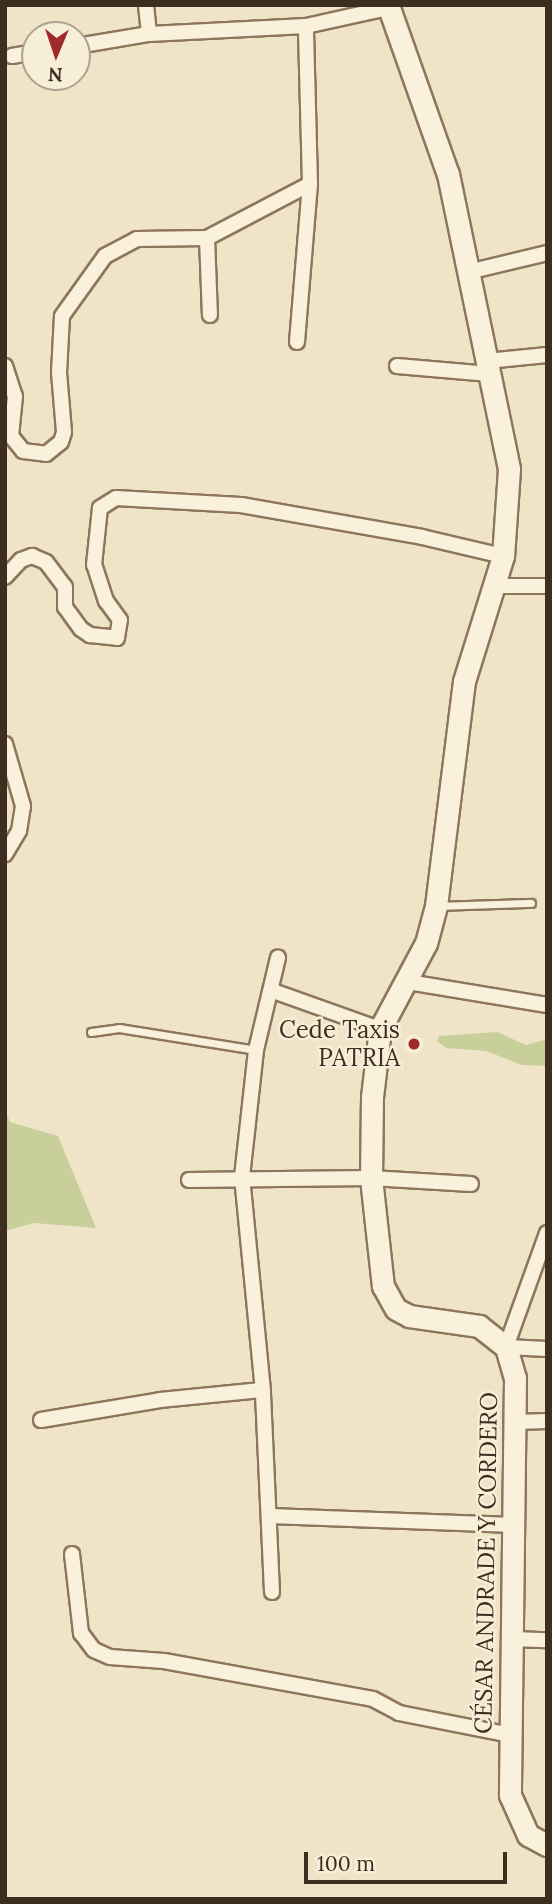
<!DOCTYPE html>
<meta charset="utf-8">
<style>
body{margin:0}
#map{position:relative;width:552px;height:1904px;overflow:hidden;background:#f0e4c8;font-family:Lora,serif}
div>[style]{position:absolute}
[style*='--x']{left:calc(var(--x)*1px);top:calc(var(--y)*1px);width:calc(var(--w)*1px);rotate:calc(var(--a)*1deg)}
.green>*{inset:0;background:#c9cf9b}
.roads{filter:drop-shadow(2px 0 #8d765c) drop-shadow(-2px 0 #8d765c) drop-shadow(0 2px #8d765c) drop-shadow(0 -2px #8d765c)}
.lane>*{height:7px;margin:-3.5px;padding:0 3.5px;transform-origin:3.5px;border-radius:3.5px;background:#faf1dc}
.street>*{height:14px;margin:-7px;padding:0 7px;transform-origin:7px;border-radius:7px;background:#faf1dc}
.secondary>*{height:21px;margin:-10.5px;padding:0 10.5px;transform-origin:10.5px;border-radius:10.5px;background:#faf1dc}
.dots>*{width:19px;height:19px;translate:-50% -50%;box-sizing:border-box;border:4px solid #f7eed8;border-radius:50%}
span{translate:-50% -50%;white-space:nowrap;text-align:center;line-height:1.15;-webkit-text-stroke:5px #f7eed8;paint-order:stroke}
.poi-label{font-size:24px;color:#3d2e20}
.right{translate:-100% -50%;text-align:right}
.street-label{font-size:24px;color:#3d2e20}
.frame{position:absolute;inset:0;border:7px solid #3d2e20;pointer-events:none}
.north{position:absolute;left:21px;top:21px;width:70px;height:70px;box-sizing:border-box;background:#f7eed8;border:2px solid #ada18e;border-radius:50%;rotate:182deg;font-size:19px;font-weight:700;line-height:28px;text-align:center;color:#3d2e20}
.north::after{content:'';display:block;margin:auto;width:24px;height:32px;background:#9e2a2b;clip-path:polygon(50% 0,100% 100%,50% 72%,0 100%)}
.scale{position:absolute;left:304px;top:1852px;width:203px;height:32px;box-sizing:border-box;border:4px solid #3d2e20;border-top:0;padding-left:9px;font-size:21px;line-height:24px;white-space:nowrap;color:#3d2e20;-webkit-text-stroke:5px #f7eed8;paint-order:stroke}
</style>
<div id="map">
<div class="green">
<div style="clip-path:polygon(497px 1032px,526px 1045px,547px 1039px,547px 1066px,522px 1065px,486px 1051px,446px 1048px,437px 1041px,439px 1036px)"></div>
<div style="clip-path:polygon(5px 1110px,10px 1122px,58px 1136px,96px 1228px,34px 1223px,5px 1231px)"></div>
</div>
<div class="roads">
<div class="lane">
<div style="--x:440;--y:906;--w:91;--a:-1.9"></div>
<div style="--x:91;--y:1032;--w:28;--a:-8"></div>
<div style="--x:119;--y:1028;--w:139;--a:9.1"></div>
</div>
<div class="street">
<div style="--x:146;--y:5;--w:29;--a:84"></div>
<div style="--x:149;--y:34;--w:157;--a:-2.9"></div>
<div style="--x:77;--y:46;--w:73;--a:-9.5"></div>
<div style="--x:12;--y:56;--w:23;--a:-10"></div>
<div style="--x:207;--y:238;--w:77;--a:87.8"></div>
<div style="--x:468;--y:272;--w:81;--a:-13.5"></div>
<div style="--x:297;--y:342;--w:159;--a:-85.3"></div>
<div style="--x:310;--y:184;--w:158;--a:-91.5"></div>
<div style="--x:306;--y:26;--w:84;--a:-12.4"></div>
<div style="--x:487;--y:361;--w:60;--a:-5.7"></div>
<div style="--x:5;--y:366;--w:32;--a:72"></div>
<div style="--x:15;--y:396;--w:40;--a:95.7"></div>
<div style="--x:11;--y:436;--w:19;--a:51"></div>
<div style="--x:23;--y:451;--w:23;--a:7"></div>
<div style="--x:46;--y:454;--w:19;--a:-39"></div>
<div style="--x:61;--y:442;--w:10;--a:-73"></div>
<div style="--x:64;--y:432;--w:59;--a:-94.8"></div>
<div style="--x:59;--y:373;--w:57;--a:-87"></div>
<div style="--x:62;--y:316;--w:74;--a:-54.4"></div>
<div style="--x:105;--y:256;--w:36;--a:-28"></div>
<div style="--x:137;--y:239;--w:70;--a:-0.8"></div>
<div style="--x:207;--y:238;--w:116;--a:-27.7"></div>
<div style="--x:397;--y:366;--w:93;--a:4.9"></div>
<div style="--x:5;--y:577;--w:23;--a:-47"></div>
<div style="--x:21;--y:560;--w:12;--a:-20"></div>
<div style="--x:32;--y:556;--w:15;--a:23"></div>
<div style="--x:46;--y:562;--w:31;--a:53"></div>
<div style="--x:65;--y:587;--w:20;--a:90"></div>
<div style="--x:65;--y:607;--w:27;--a:54"></div>
<div style="--x:81;--y:629;--w:11;--a:34"></div>
<div style="--x:90;--y:635;--w:27;--a:6"></div>
<div style="--x:117;--y:638;--w:18;--a:-81"></div>
<div style="--x:120;--y:620;--w:24;--a:-126"></div>
<div style="--x:106;--y:601;--w:38;--a:-108"></div>
<div style="--x:94;--y:565;--w:57;--a:-84"></div>
<div style="--x:100;--y:508;--w:19;--a:-32"></div>
<div style="--x:116;--y:498;--w:125;--a:3.2"></div>
<div style="--x:241;--y:505;--w:184;--a:10"></div>
<div style="--x:422;--y:537;--w:83;--a:13.2"></div>
<div style="--x:494;--y:586;--w:53;--a:0"></div>
<div style="--x:5;--y:744;--w:65;--a:73.8"></div>
<div style="--x:23;--y:806;--w:25;--a:99"></div>
<div style="--x:19;--y:831;--w:27;--a:121"></div>
<div style="--x:408;--y:982;--w:141;--a:9.4"></div>
<div style="--x:273;--y:991;--w:114;--a:19.6"></div>
<div style="--x:189;--y:1180;--w:182;--a:-0.6"></div>
<div style="--x:371;--y:1178;--w:100;--a:3.4"></div>
<div style="--x:547;--y:1233;--w:121;--a:109.8"></div>
<div style="--x:506;--y:1347;--w:41;--a:2.8"></div>
<div style="--x:41;--y:1420;--w:121;--a:-9.5"></div>
<div style="--x:160;--y:1400;--w:102;--a:-5.6"></div>
<div style="--x:516;--y:1422;--w:31;--a:-2"></div>
<div style="--x:270;--y:1516;--w:244;--a:2.1"></div>
<div style="--x:72;--y:1554;--w:80;--a:83.5"></div>
<div style="--x:81;--y:1633;--w:21;--a:53"></div>
<div style="--x:94;--y:1650;--w:17;--a:24"></div>
<div style="--x:110;--y:1657;--w:54;--a:4.2"></div>
<div style="--x:164;--y:1661;--w:212;--a:10.3"></div>
<div style="--x:373;--y:1699;--w:30;--a:28"></div>
<div style="--x:399;--y:1713;--w:114;--a:11.1"></div>
<div style="--x:272;--y:1592;--w:201;--a:-92.6"></div>
<div style="--x:263;--y:1391;--w:215;--a:-95.6"></div>
<div style="--x:242;--y:1177;--w:128;--a:-83.7"></div>
<div style="--x:256;--y:1050;--w:95;--a:-76.6"></div>
<div style="--x:512;--y:1639;--w:35;--a:2"></div>
</div>
<div class="secondary">
<div style="--x:388;--y:5;--w:179;--a:70.5"></div>
<div style="--x:448;--y:174;--w:301;--a:78.3"></div>
<div style="--x:509;--y:469;--w:87;--a:93.9"></div>
<div style="--x:503;--y:556;--w:131;--a:107.3"></div>
<div style="--x:464;--y:681;--w:227;--a:97.1"></div>
<div style="--x:436;--y:906;--w:38;--a:105"></div>
<div style="--x:426;--y:943;--w:98;--a:118.1"></div>
<div style="--x:380;--y:1029;--w:68;--a:96.7"></div>
<div style="--x:372;--y:1097;--w:81;--a:90.7"></div>
<div style="--x:371;--y:1178;--w:109;--a:83.7"></div>
<div style="--x:383;--y:1286;--w:26;--a:61"></div>
<div style="--x:396;--y:1309;--w:15;--a:28"></div>
<div style="--x:409;--y:1316;--w:71;--a:8.1"></div>
<div style="--x:479;--y:1326;--w:34;--a:38"></div>
<div style="--x:506;--y:1347;--w:32;--a:74"></div>
<div style="--x:515;--y:1378;--w:417;--a:90.7"></div>
<div style="--x:510;--y:1795;--w:44;--a:65.8"></div>
<div style="--x:528;--y:1835;--w:21;--a:28"></div>
</div>
</div>
<div class="dots">
<div style="left:414px;top:1044px;background:#9e2a2b"></div>
</div>
<div class="poi-label">
<span class="right" style="left:400px;top:1044px">Cede Taxis<br>PATRIA</span>
</div>
<div class="street-label">
<span style="left:486px;top:1563px;rotate:-89deg">CÉSAR ANDRADE Y CORDERO</span>
</div>
<div class="frame"></div>
<div class="north">N</div>
<div class="scale">100 m</div>
</div>
